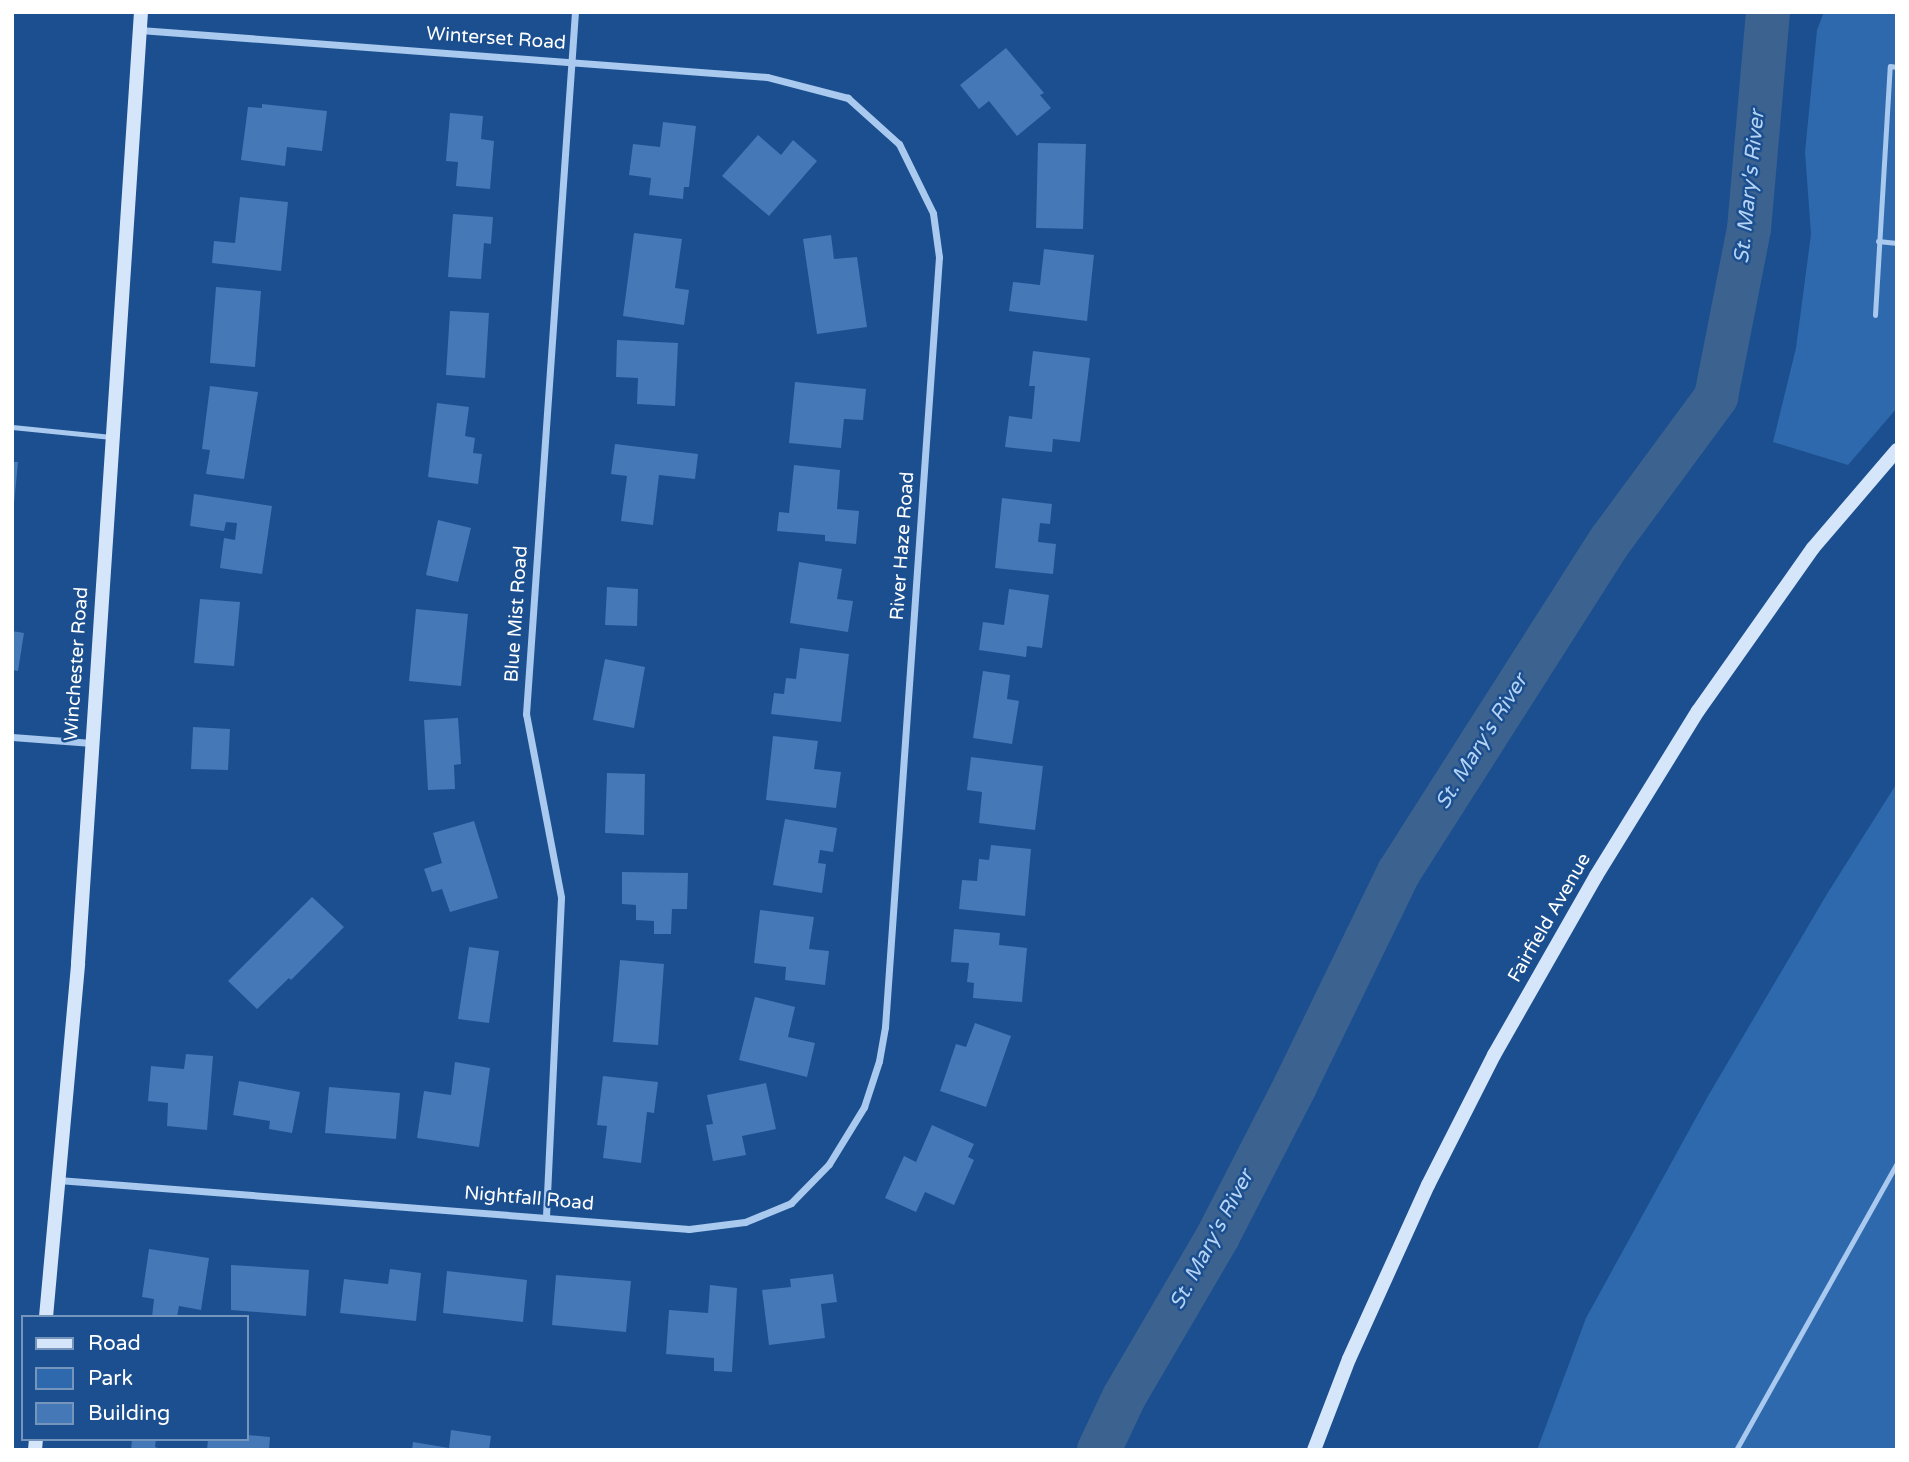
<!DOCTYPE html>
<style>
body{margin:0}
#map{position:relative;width:1909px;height:1462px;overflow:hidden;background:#1b4f8f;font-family:"Varela Round",sans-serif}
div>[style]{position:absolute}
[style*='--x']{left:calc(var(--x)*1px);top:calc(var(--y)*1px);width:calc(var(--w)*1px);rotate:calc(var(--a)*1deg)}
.green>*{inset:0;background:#2e69ad}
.river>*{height:44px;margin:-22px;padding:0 22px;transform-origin:22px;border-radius:22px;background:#3c6290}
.building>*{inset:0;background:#4478b7}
.lane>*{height:5px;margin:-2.5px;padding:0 2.5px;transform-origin:2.5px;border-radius:2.5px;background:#a9c9ee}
.street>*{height:7px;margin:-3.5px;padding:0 3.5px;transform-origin:3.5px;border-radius:3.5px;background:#a9c9ee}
.secondary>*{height:14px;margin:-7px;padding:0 7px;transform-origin:7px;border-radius:7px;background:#d6e6fa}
span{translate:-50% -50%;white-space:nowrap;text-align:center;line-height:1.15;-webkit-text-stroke:5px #1b4f8f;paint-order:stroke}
.street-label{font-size:19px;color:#fff}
.water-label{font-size:21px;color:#b5d3f5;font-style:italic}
.frame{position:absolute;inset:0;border:14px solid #fff;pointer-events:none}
.legend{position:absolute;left:21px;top:1315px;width:228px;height:126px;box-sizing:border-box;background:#1b4f8f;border:2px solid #7695bc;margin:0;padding:9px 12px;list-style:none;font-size:21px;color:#fff}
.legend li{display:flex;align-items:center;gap:14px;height:35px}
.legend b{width:35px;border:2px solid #7695bc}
</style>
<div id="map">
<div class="green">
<div style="clip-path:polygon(1824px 12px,1897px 12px,1897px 408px,1848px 465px,1773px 442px,1796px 348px,1811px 234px,1805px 152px,1817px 30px)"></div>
<div style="clip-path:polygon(1897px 783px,1897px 1450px,1537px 1450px,1586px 1318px,1708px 1096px,1827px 894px)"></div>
</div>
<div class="river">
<div style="--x:1099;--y:1450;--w:59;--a:-64.7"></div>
<div style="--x:1124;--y:1397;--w:186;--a:-59.7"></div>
<div style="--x:1218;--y:1236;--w:169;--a:-62.8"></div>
<div style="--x:1295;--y:1086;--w:238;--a:-64.1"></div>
<div style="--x:1399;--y:872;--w:393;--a:-57.5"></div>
<div style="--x:1610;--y:541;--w:179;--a:-53.6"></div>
<div style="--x:1716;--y:397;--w:171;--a:-78.9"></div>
<div style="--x:1749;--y:229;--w:218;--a:-85"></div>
</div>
<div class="building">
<div style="clip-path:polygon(1006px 48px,1044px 93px,1040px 95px,1051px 108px,1017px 136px,989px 101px,979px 109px,960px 85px)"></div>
<div style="clip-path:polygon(262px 104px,327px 111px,322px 151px,287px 147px,285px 166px,241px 160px,248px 107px,262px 108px)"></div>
<div style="clip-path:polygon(450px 113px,483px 116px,481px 139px,494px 141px,490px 189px,456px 186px,458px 162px,446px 161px)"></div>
<div style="clip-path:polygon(663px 122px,696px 126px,689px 187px,684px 187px,683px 199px,649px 195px,651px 178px,629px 175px,633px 144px,660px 147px)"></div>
<div style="clip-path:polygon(758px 135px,781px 155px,793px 140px,817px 161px,769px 216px,722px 176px)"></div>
<div style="clip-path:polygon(1038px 143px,1086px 144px,1083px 229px,1036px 228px)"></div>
<div style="clip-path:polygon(240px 197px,288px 202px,281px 271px,212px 263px,214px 241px,235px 243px)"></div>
<div style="clip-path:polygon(453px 214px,493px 217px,491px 244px,484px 243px,481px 279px,448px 277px)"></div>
<div style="clip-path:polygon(634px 233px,682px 239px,675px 288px,689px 290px,684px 325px,623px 316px)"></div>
<div style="clip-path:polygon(831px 235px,834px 259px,857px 257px,867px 327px,817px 334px,803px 239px)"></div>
<div style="clip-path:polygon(1044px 249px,1094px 255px,1087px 321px,1009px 311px,1013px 282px,1040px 285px)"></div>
<div style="clip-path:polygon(216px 287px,261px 291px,255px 367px,210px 363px)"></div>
<div style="clip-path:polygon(450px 311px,489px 313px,485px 378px,446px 375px)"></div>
<div style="clip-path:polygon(617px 340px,678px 343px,675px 406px,637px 404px,638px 378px,616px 377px)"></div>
<div style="clip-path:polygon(1033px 351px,1090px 358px,1080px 442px,1053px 439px,1052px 452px,1005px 447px,1009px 416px,1032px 419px,1035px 386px,1029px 386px)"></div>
<div style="clip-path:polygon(795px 382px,866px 389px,863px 420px,844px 419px,841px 448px,789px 443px)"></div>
<div style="clip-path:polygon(210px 386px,258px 392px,244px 479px,206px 474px,210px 450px,202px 449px)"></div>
<div style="clip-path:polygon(437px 403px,469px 407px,465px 436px,475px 438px,473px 453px,482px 454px,478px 484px,428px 477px)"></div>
<div style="clip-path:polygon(615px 444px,698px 454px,695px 479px,659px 475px,653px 525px,621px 521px,627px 476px,611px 474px)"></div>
<div style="clip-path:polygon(12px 462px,18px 462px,14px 504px,12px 504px)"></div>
<div style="clip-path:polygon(794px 465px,840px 470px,837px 509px,859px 511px,856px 544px,825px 541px,825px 535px,777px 531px,779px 512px,789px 513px)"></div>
<div style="clip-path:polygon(194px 494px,272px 506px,262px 574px,220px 568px,224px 538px,235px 540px,237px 523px,226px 522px,224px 531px,190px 526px)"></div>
<div style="clip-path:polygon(1002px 498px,1052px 504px,1050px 524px,1040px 523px,1038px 542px,1056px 544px,1053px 574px,995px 568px)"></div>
<div style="clip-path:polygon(438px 520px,471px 528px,458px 582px,426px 575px)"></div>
<div style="clip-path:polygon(799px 562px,842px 569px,837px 599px,853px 601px,848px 632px,790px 623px)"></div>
<div style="clip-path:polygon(607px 587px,638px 589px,637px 626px,605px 625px)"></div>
<div style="clip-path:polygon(1009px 589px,1049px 595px,1042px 648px,1027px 646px,1026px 657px,979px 650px,983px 622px,1004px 625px)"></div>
<div style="clip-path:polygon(200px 599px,240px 602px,234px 666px,194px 663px)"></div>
<div style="clip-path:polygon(416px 609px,468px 614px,461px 686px,409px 681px)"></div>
<div style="clip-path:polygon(12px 631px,24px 633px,18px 671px,12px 670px)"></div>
<div style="clip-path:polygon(800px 648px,849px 654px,841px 722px,771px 714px,774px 693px,784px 694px,786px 678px,796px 679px)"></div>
<div style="clip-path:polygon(605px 659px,645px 667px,634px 728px,593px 720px)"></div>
<div style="clip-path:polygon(983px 671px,1010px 675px,1007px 699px,1019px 701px,1012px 744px,973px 738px)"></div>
<div style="clip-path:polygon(458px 718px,461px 764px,454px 765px,455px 789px,428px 790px,424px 720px)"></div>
<div style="clip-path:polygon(193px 727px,230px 729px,228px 770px,191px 769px)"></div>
<div style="clip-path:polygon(773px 736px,818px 741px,814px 769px,841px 772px,836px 808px,766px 800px)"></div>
<div style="clip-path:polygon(971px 757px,1043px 766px,1035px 830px,979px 823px,982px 792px,967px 790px)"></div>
<div style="clip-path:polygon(607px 773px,645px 774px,644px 835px,605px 833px)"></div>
<div style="clip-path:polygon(785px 819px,837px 828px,833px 852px,820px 850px,818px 863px,826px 864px,822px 893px,773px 885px)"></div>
<div style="clip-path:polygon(474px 821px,498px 898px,450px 912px,442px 889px,432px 892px,424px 869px,442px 863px,433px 833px)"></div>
<div style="clip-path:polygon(991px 845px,1031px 849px,1025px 916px,959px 909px,962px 880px,977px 881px,979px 859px,989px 860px)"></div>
<div style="clip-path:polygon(622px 872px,688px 873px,687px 909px,672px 909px,671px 934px,654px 934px,654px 921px,636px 920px,636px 905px,622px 904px)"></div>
<div style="clip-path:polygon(312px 897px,344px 927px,291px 980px,289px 978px,257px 1009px,228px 981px)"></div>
<div style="clip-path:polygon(760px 910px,814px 917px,809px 949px,829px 951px,825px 985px,785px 980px,786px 967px,754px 963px)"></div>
<div style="clip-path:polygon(954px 929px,1000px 933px,999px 945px,1027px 948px,1022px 1002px,973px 998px,974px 983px,967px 982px,969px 963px,951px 962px)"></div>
<div style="clip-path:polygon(469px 947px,499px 951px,489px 1023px,458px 1019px)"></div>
<div style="clip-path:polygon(620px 960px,664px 964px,658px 1045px,613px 1042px)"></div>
<div style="clip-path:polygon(755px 997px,795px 1007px,788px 1037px,815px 1043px,807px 1077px,739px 1060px)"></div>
<div style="clip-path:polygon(975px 1023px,1011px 1036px,986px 1107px,940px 1091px,956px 1044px,966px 1047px)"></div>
<div style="clip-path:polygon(186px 1054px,213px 1056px,207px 1130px,167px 1126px,168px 1103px,148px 1101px,151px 1066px,184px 1069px)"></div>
<div style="clip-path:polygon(455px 1062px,490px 1068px,479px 1147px,417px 1138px,424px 1091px,451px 1095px)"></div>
<div style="clip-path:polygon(603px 1076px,658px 1082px,654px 1113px,647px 1112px,641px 1163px,603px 1158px,607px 1126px,597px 1125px)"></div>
<div style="clip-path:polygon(239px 1081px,300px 1092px,292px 1133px,269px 1129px,270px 1121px,233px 1115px)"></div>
<div style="clip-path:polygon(766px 1083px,776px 1129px,742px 1136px,746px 1155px,713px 1161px,706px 1125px,713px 1124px,707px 1095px)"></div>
<div style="clip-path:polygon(329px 1087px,400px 1093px,396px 1139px,325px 1133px)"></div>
<div style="clip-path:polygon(932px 1125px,974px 1144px,968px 1157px,974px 1160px,954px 1205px,925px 1192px,916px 1212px,885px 1198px,904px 1156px,916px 1162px)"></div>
<div style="clip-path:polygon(149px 1249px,209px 1258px,201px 1310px,179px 1306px,177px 1317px,152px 1317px,154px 1299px,142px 1297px)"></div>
<div style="clip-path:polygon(231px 1265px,309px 1270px,306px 1316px,231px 1310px)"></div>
<div style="clip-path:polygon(390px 1269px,421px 1273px,416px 1321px,340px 1313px,344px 1279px,388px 1284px)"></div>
<div style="clip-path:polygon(447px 1271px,527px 1280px,523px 1322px,443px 1313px)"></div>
<div style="clip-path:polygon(833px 1274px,837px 1302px,821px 1304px,825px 1338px,769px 1345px,762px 1290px,791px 1287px,790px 1279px)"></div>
<div style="clip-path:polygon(556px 1275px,631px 1281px,626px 1332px,552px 1325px)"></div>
<div style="clip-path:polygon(710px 1285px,737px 1288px,732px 1372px,714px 1371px,714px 1358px,666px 1354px,669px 1310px,708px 1313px)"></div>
<div style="clip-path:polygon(451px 1430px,491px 1436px,489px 1450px,412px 1450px,413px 1442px,449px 1448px)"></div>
<div style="clip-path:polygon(247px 1435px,270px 1437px,269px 1450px,207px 1450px,208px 1439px,247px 1439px)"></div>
<div style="clip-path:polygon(132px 1439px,156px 1439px,155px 1447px,164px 1450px,131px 1450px)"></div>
</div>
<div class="lane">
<div style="--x:1878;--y:241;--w:19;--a:6"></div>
<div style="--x:1875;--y:315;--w:249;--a:-86.6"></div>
<div style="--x:1890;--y:66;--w:7;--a:8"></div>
<div style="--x:12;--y:427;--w:100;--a:5.8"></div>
<div style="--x:1736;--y:1450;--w:329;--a:-60.7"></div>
</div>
<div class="street">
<div style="--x:12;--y:737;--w:80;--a:4.3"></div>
<div style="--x:58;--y:1180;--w:633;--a:4.44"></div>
<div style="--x:689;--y:1229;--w:56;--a:-7.1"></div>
<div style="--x:745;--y:1222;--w:50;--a:-22.4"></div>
<div style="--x:791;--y:1203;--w:54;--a:-45.7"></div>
<div style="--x:829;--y:1164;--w:67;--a:-58.4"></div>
<div style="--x:864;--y:1107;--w:48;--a:-71.9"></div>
<div style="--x:879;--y:1061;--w:35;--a:-80"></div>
<div style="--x:885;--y:1027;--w:772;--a:-85.99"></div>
<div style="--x:939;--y:257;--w:44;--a:-97.8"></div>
<div style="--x:933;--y:213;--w:77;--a:-116.2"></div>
<div style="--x:899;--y:144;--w:69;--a:-138"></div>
<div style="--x:848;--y:98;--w:84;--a:-165.5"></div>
<div style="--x:767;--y:77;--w:629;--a:-175.71"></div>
<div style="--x:546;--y:1216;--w:319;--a:-87.3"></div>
<div style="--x:561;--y:897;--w:186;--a:-100.8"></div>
<div style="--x:526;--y:714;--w:704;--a:-86.01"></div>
</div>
<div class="secondary">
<div style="--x:46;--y:1317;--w:355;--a:-84.8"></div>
<div style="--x:78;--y:963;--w:953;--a:-86.21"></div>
<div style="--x:35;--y:1450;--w:11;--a:-85"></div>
<div style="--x:1314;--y:1450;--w:97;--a:-69"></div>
<div style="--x:1349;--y:1359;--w:191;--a:-65.6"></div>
<div style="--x:1428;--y:1185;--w:146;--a:-63.1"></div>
<div style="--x:1494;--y:1055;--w:206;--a:-60.3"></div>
<div style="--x:1596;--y:876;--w:194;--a:-58.3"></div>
<div style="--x:1698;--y:711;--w:199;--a:-54.8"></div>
<div style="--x:1813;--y:548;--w:129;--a:-49.4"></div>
</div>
<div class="street-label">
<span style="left:496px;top:39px;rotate:4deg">Winterset Road</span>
<span style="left:903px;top:546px;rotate:-86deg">River Haze Road</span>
<span style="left:517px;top:614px;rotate:-86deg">Blue Mist Road</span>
<span style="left:77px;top:664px;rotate:-86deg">Winchester Road</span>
<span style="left:1550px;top:918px;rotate:-60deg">Fairfield Avenue</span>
<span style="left:529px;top:1199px;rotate:5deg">Nightfall Road</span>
</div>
<div class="water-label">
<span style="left:1750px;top:187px;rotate:-84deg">St. Mary's River</span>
<span style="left:1482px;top:742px;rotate:-58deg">St. Mary's River</span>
<span style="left:1212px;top:1240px;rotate:-62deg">St. Mary's River</span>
</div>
<div class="frame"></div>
<ul class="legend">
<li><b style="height:9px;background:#d6e6fa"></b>Road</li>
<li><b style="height:19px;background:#2e69ad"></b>Park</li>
<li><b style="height:19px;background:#4478b7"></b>Building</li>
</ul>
</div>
